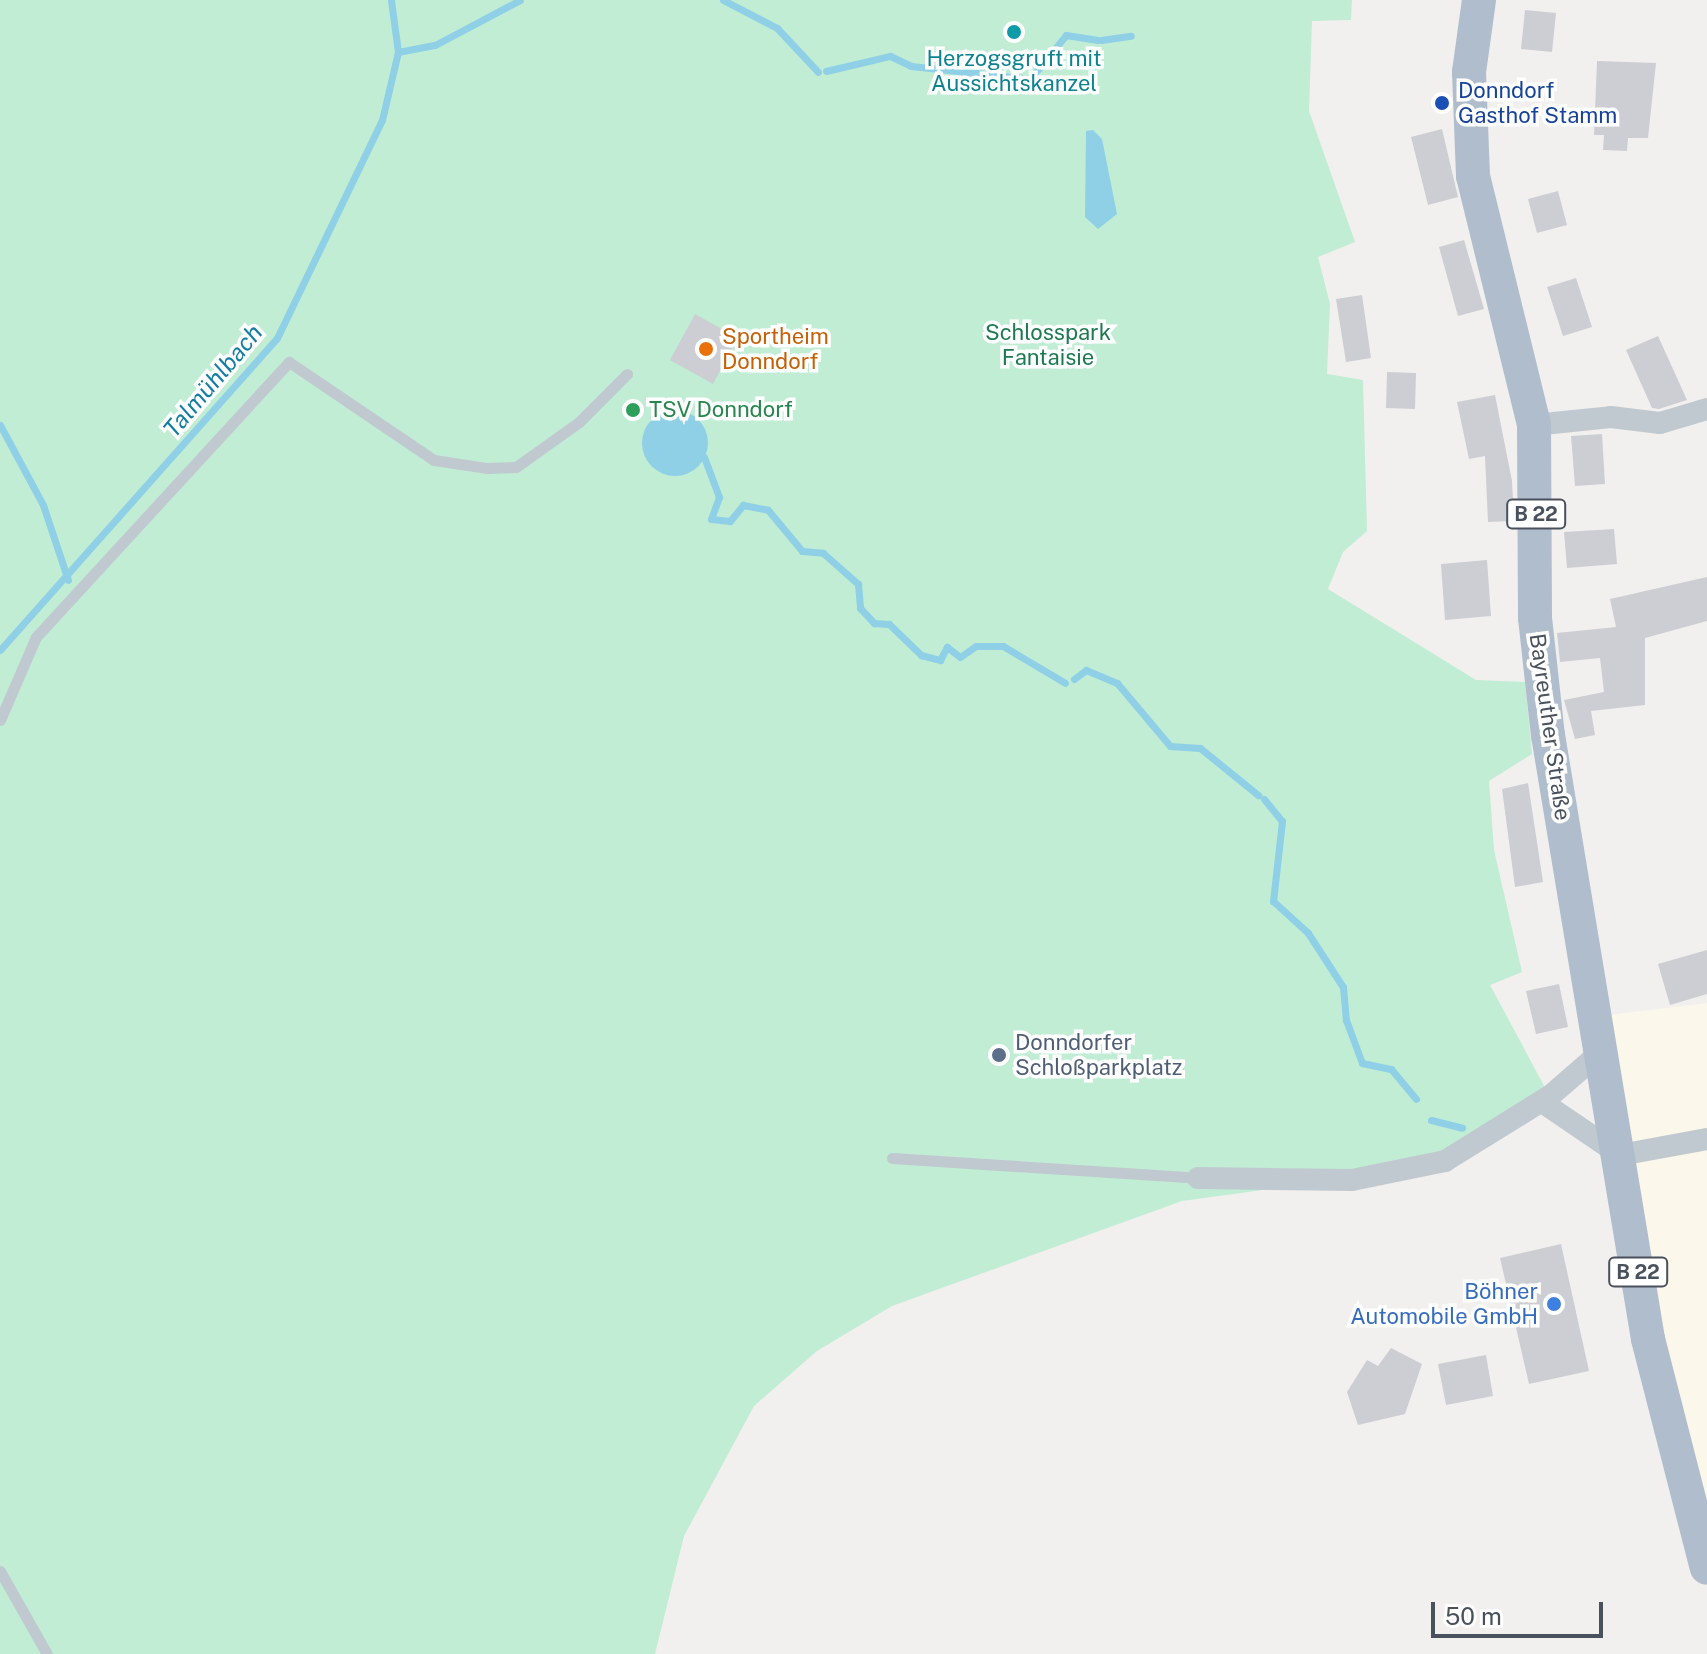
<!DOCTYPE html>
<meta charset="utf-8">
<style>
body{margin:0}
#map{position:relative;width:1707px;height:1654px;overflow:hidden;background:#f2efef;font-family:"Public Sans",sans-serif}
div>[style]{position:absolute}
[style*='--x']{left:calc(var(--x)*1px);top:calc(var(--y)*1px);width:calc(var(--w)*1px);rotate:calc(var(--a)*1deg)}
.commercial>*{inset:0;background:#fbf7ea}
.green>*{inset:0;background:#c0edd4}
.water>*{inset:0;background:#8fd0e7}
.round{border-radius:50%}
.stream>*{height:7px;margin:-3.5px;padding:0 3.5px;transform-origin:3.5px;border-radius:3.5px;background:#8fd0e7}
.building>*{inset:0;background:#ccced4}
.lane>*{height:11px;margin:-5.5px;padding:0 5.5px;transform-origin:5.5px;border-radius:5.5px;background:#c1c9d0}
.street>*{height:22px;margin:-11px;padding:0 11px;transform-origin:11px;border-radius:11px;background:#c1c9d0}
.primary>*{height:34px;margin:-17px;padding:0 17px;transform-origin:17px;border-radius:17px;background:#b0bdcc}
.dots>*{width:22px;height:22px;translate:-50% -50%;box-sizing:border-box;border:4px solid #fff;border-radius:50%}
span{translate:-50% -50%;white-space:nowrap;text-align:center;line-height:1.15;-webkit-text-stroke:7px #fff;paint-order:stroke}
.shield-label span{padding:2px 6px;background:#fff;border:2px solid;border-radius:6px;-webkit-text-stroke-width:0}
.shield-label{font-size:20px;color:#48515c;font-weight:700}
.culture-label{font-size:22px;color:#0d838f}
.transit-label{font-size:22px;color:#164399}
.left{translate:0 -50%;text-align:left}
.park-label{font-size:22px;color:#1c7a50}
.food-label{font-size:22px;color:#c56008}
.leisure-label{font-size:22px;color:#27864d}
.street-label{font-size:22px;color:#48515c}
.service-label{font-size:22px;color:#4e5e75}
.shop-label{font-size:22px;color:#366cbe}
.right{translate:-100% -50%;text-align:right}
.water-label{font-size:24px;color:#147da3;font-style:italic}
.scale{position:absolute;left:1431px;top:1602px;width:172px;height:36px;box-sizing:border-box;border:4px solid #48515c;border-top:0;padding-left:10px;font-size:24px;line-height:28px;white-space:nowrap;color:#48515c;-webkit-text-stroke:6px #fff;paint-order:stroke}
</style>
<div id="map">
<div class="commercial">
<div style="clip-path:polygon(1707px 1003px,1707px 1510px,1654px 1336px,1609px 1015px)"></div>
</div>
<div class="green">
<div style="clip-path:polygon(0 0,1352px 0,1351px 20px,1312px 21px,1309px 111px,1355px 242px,1318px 257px,1330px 304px,1327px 374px,1363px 380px,1367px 531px,1343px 552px,1328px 589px,1476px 680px,1525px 682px,1532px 754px,1489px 781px,1494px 850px,1522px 972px,1490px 985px,1549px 1095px,1416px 1169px,1182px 1201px,892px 1306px,817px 1351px,754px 1406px,684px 1536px,655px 1654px,0 1654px)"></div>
</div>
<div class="water">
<div style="clip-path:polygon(1093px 130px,1102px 139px,1117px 214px,1098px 229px,1085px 217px,1086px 131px)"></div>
<div class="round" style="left:642px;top:410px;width:66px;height:66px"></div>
</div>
<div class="stream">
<div style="--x:723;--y:0;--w:61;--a:27.4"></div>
<div style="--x:777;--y:28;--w:60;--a:47"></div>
<div style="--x:1101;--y:40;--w:30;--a:-8"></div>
<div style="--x:398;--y:52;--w:38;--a:-11"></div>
<div style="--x:435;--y:45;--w:96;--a:-27.9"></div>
<div style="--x:826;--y:71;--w:66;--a:-13.2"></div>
<div style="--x:890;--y:56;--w:23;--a:25"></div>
<div style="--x:911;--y:66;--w:120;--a:6.2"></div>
<div style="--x:1030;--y:79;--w:57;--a:-50.7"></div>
<div style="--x:1066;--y:35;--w:32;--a:9"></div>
<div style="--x:0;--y:425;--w:91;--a:61.7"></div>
<div style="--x:43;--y:505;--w:79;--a:71.6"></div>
<div style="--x:704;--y:457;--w:43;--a:69.4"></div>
<div style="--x:719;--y:497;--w:23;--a:110"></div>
<div style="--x:711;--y:519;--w:19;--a:6"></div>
<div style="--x:730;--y:521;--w:21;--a:-51"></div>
<div style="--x:743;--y:505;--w:25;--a:11"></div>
<div style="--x:768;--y:510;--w:53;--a:50.3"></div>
<div style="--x:802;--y:551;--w:21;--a:5"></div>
<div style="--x:823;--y:553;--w:47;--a:41.5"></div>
<div style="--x:858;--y:584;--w:24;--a:85"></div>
<div style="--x:860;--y:608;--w:21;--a:47"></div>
<div style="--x:874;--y:623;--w:15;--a:4"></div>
<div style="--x:889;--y:624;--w:45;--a:44.1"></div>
<div style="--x:921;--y:655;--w:20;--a:15"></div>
<div style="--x:940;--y:660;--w:15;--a:-62"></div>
<div style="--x:947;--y:647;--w:16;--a:38"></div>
<div style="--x:960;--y:657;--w:19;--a:-35"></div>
<div style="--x:976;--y:646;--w:27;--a:0"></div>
<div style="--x:1003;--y:646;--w:72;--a:30.8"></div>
<div style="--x:0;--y:650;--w:417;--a:-48.4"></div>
<div style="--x:277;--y:338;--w:242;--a:-64.3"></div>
<div style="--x:382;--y:120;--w:70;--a:-76.8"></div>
<div style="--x:398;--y:52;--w:52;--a:-97.7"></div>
<div style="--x:1074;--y:679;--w:15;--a:-37"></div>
<div style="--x:1086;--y:670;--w:34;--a:23"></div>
<div style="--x:1117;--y:683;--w:82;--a:49.9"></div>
<div style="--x:1170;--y:746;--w:30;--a:4"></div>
<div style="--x:1200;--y:748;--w:75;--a:39"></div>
<div style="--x:1264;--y:799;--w:28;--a:51"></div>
<div style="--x:1282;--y:821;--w:81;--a:96.4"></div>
<div style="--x:1273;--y:901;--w:47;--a:42.4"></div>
<div style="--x:1308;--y:933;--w:64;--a:57.1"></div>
<div style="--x:1343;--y:987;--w:33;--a:85"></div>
<div style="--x:1346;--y:1020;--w:46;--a:69.6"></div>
<div style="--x:1362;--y:1063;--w:30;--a:12"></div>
<div style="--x:1391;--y:1069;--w:39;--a:50"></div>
<div style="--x:1431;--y:1120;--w:32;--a:14"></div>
</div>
<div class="building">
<div style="clip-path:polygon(1525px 10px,1556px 13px,1552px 52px,1521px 49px)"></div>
<div style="clip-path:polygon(1597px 61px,1656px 63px,1648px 138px,1628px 138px,1627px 151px,1603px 150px,1604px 135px,1594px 135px)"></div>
<div style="clip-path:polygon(1442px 129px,1458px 197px,1428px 205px,1411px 137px)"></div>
<div style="clip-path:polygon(1558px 191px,1567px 225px,1537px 233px,1528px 199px)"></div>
<div style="clip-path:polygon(1464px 240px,1484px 309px,1458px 316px,1439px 247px)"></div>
<div style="clip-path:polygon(1576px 278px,1592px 327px,1563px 336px,1547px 287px)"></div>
<div style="clip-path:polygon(1362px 295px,1371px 358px,1346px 362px,1336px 299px)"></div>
<div style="clip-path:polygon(695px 314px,738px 338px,713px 384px,670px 360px)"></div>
<div style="clip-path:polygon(1658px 336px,1687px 400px,1659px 409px,1652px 408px,1626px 350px)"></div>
<div style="clip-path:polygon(1387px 372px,1416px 373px,1415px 409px,1386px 408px)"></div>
<div style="clip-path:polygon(1495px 395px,1512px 481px,1514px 521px,1488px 522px,1485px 456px,1469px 459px,1457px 402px)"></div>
<div style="clip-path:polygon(1602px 434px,1605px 484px,1575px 486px,1571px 436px)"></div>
<div style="clip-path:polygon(1614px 529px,1617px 564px,1567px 568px,1564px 532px)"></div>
<div style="clip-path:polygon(1487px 560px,1491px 616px,1445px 620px,1441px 564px)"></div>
<div style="clip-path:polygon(1707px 577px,1707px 621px,1645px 638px,1645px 705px,1591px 711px,1595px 735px,1575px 739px,1564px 700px,1604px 692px,1600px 658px,1560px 662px,1557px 633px,1616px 627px,1610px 599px)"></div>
<div style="clip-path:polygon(1528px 783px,1543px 882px,1515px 887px,1502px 789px)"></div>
<div style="clip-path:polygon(1707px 950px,1707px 994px,1670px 1005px,1658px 964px)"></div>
<div style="clip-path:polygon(1559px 984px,1568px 1027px,1536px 1034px,1526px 991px)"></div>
<div style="clip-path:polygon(1561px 1244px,1589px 1371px,1529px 1384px,1500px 1258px)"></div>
<div style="clip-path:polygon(1391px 1348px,1422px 1364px,1405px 1414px,1358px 1425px,1347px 1392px,1367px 1360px,1378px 1366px)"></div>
<div style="clip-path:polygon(1486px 1355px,1493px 1396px,1446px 1405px,1438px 1364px)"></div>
</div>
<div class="lane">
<div style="--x:0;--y:720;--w:90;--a:-66.6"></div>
<div style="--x:36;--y:637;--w:374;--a:-47.4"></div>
<div style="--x:289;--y:362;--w:175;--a:34.1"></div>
<div style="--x:434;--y:460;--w:54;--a:8.6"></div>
<div style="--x:487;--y:468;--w:29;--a:-2"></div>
<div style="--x:516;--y:467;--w:77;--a:-35.5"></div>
<div style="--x:579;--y:422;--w:68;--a:-45"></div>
<div style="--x:892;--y:1158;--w:307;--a:3.7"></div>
<div style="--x:0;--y:1571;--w:95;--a:60.5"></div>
</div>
<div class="street">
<div style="--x:1534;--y:425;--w:77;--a:-5.9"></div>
<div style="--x:1611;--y:417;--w:49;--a:7"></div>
<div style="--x:1660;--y:423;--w:49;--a:-16.6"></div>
<div style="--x:1542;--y:1102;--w:94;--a:34.2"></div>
<div style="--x:1620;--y:1155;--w:88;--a:-10.4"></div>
<div style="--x:1198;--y:1178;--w:154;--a:0.7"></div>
<div style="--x:1352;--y:1180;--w:95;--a:-11.5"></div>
<div style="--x:1445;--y:1161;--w:123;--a:-31.8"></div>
<div style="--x:1550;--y:1096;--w:69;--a:-40.9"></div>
</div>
<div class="primary">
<div style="--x:1479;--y:0;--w:73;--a:97.9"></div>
<div style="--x:1469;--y:72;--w:104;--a:87.8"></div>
<div style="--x:1473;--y:176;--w:256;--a:76.2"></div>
<div style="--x:1534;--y:425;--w:193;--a:89.7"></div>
<div style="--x:1535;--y:618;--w:118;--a:83.7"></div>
<div style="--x:1548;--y:735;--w:612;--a:80.6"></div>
<div style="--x:1648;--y:1339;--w:236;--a:75.6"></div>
</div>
<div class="dots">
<div style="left:1014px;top:32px;background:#0f9aa8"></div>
<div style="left:1442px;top:103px;background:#1a4fb4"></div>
<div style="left:706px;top:349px;background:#e8710a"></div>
<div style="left:633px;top:410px;background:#2e9e5b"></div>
<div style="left:999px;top:1055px;background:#5c6f8a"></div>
<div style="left:1554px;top:1304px;background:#3f7fe0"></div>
</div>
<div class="shield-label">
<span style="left:1536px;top:514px">B 22</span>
<span style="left:1638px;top:1272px">B 22</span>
</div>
<div class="culture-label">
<span style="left:1014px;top:71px">Herzogsgruft mit<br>Aussichtskanzel</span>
</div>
<div class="transit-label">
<span class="left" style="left:1458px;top:103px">Donndorf<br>Gasthof Stamm</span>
</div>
<div class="park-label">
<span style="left:1048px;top:345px">Schlosspark<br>Fantaisie</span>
</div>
<div class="food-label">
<span class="left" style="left:722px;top:349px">Sportheim<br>Donndorf</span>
</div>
<div class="leisure-label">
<span class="left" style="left:649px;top:410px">TSV Donndorf</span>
</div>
<div class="street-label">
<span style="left:1550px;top:727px;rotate:82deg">Bayreuther Straße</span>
</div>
<div class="service-label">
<span class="left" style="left:1015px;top:1055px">Donndorfer<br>Schloßparkplatz</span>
</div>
<div class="shop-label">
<span class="right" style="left:1538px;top:1304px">Böhner<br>Automobile GmbH</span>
</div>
<div class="water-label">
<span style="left:213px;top:381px;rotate:-50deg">Talmühlbach</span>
</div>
<div class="scale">50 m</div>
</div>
